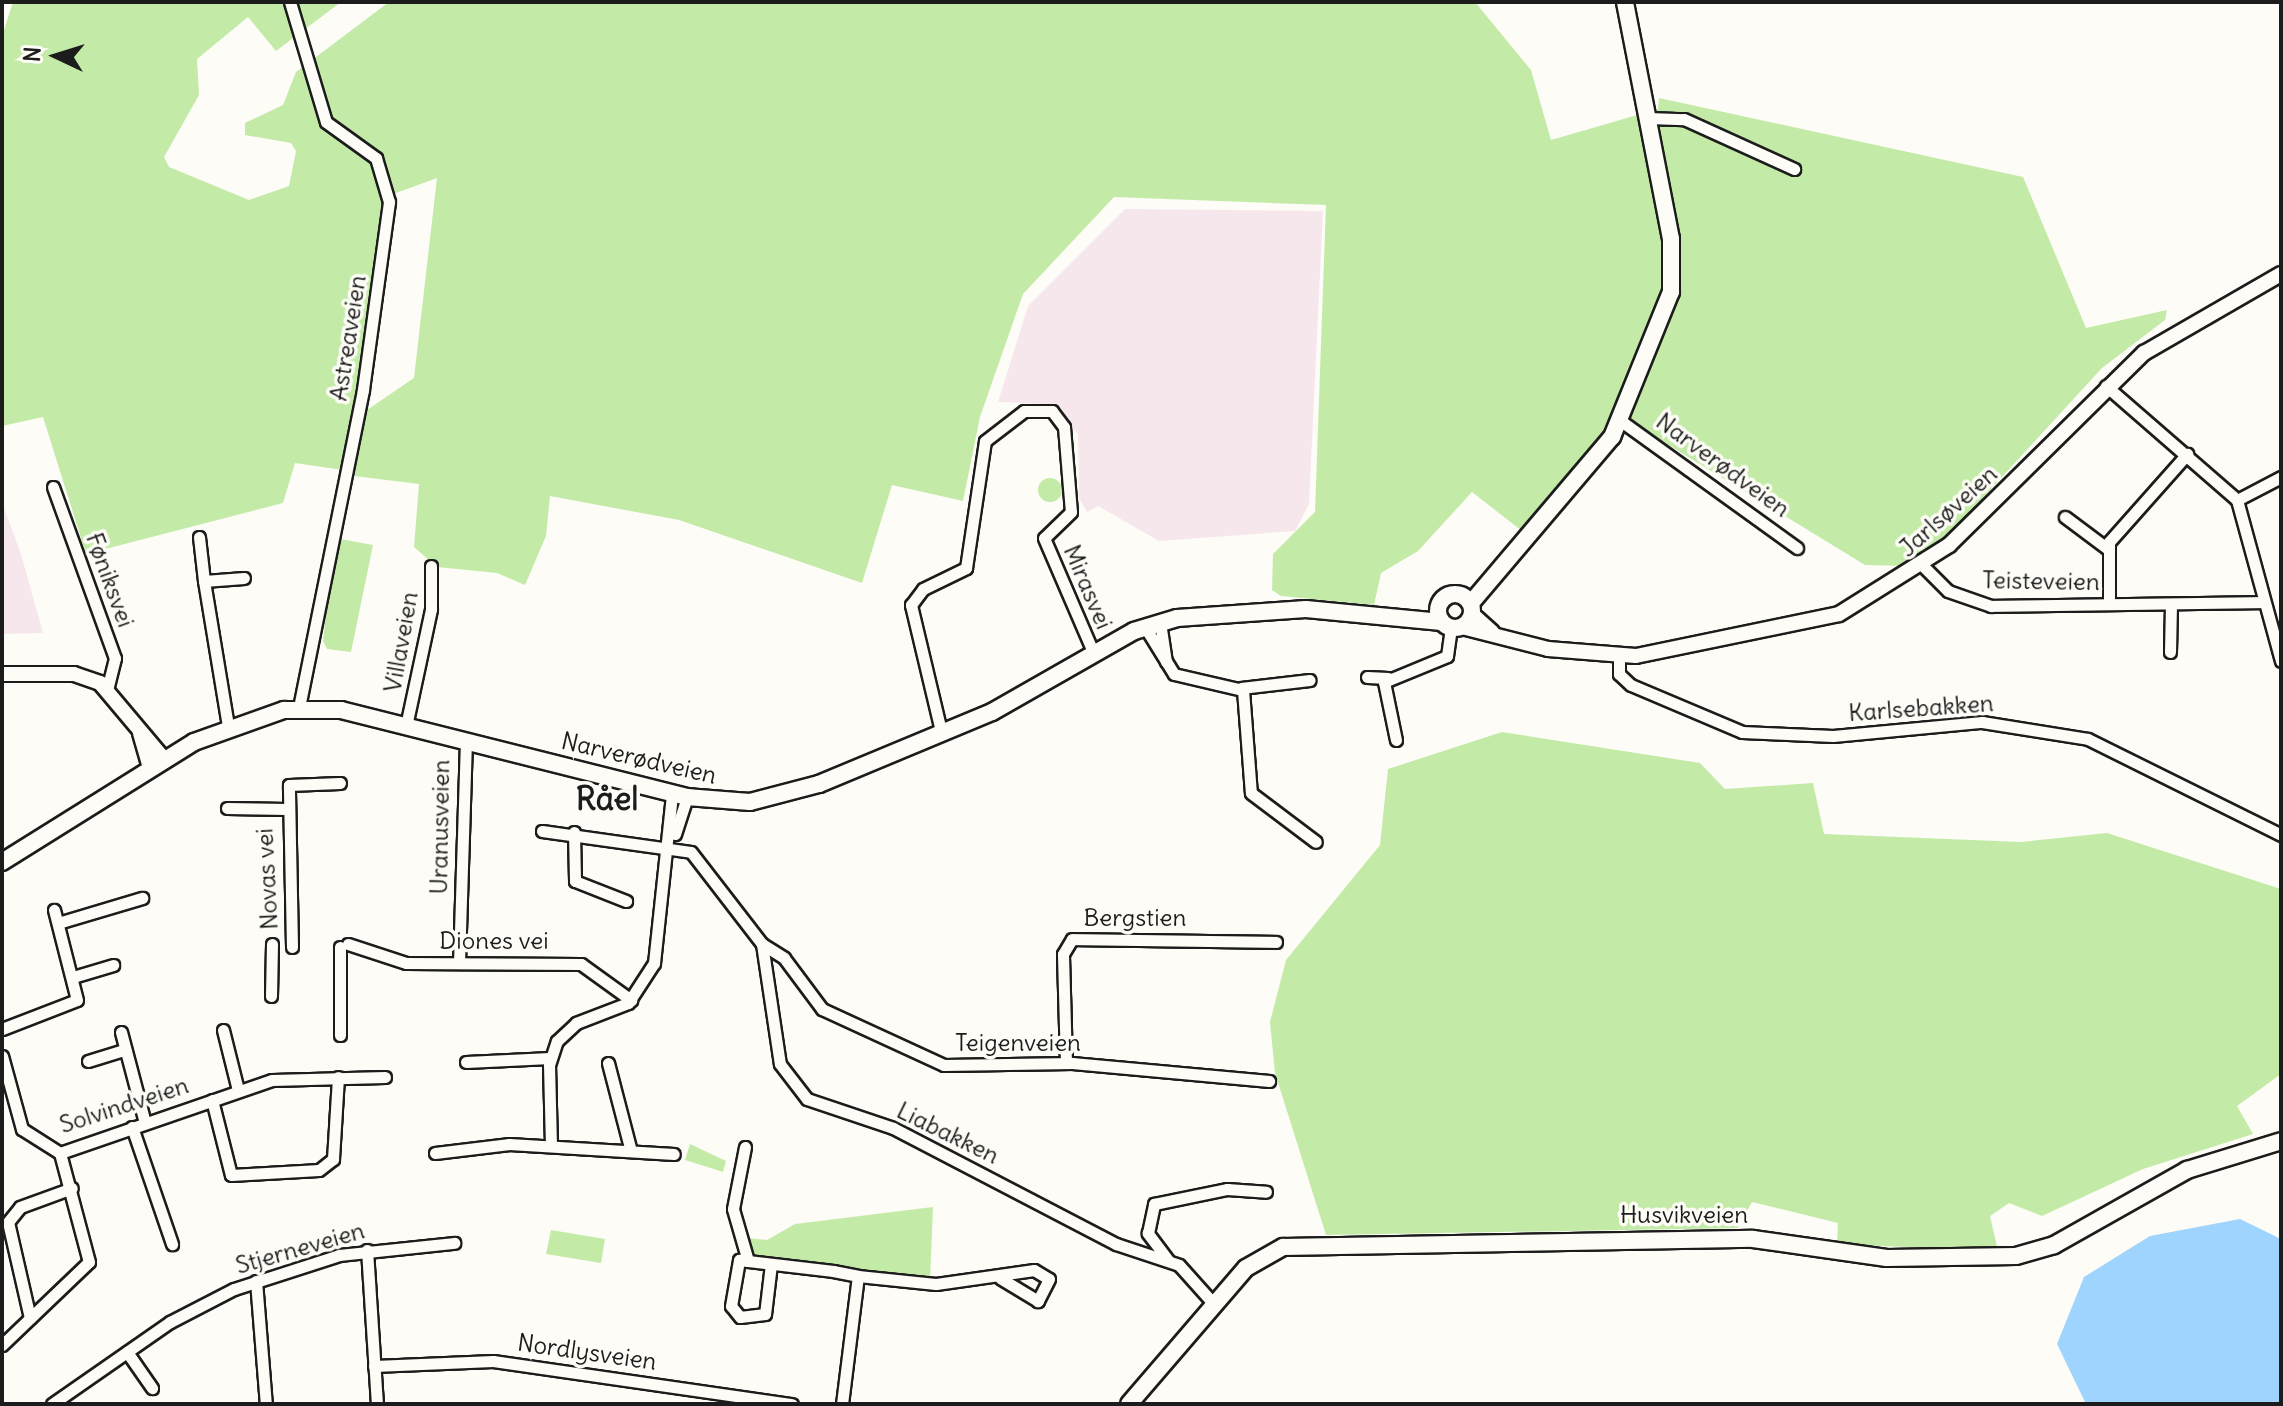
<!DOCTYPE html>
<meta charset="utf-8">
<style>
body{margin:0}
#map{position:relative;width:2283px;height:1406px;overflow:hidden;background:#fdfcf7;font-family:Delius,sans-serif}
div>[style]{position:absolute}
[style*='--x']{left:calc(var(--x)*1px);top:calc(var(--y)*1px);width:calc(var(--w)*1px);rotate:calc(var(--a)*1deg)}
.built>*{inset:0;background:#f6e7ed}
.green>*{inset:0;background:#c3eba7}
.round{border-radius:50%}
.water>*{inset:0;background:#9ed4fd}
.roads{filter:drop-shadow(2px 0 #1c1c1c) drop-shadow(-2px 0 #1c1c1c) drop-shadow(0 2px #1c1c1c) drop-shadow(0 -2px #1c1c1c)}
.minor>*{height:11px;margin:-5.5px;padding:0 5.5px;transform-origin:5.5px;border-radius:5.5px;background:#fdfcf7}
.tertiary>*{height:14px;margin:-7px;padding:0 7px;transform-origin:7px;border-radius:7px;background:#fdfcf7}
.secondary>*{height:16px;margin:-8px;padding:0 8px;transform-origin:8px;border-radius:8px;background:#fdfcf7}
.secondary>.ring{margin:-8px;padding:0;box-sizing:content-box;background:none;border:16px solid #fdfcf7;border-radius:50%}
span{translate:-50% -50%;white-space:nowrap;text-align:center;line-height:1.15;-webkit-text-stroke:7px #fdfcf7;paint-order:stroke}
.street-label{font-size:24px;color:#1c1c1c}
.district-label{font-size:32px;color:#1c1c1c;font-weight:700}
.frame{position:absolute;inset:0;border:4px solid #1c1c1c;pointer-events:none}
.north{position:absolute;left:16px;top:16px;width:80px;height:80px;-webkit-text-stroke:6px #fdfcf7;paint-order:stroke;rotate:274deg;font-size:22px;font-weight:700;line-height:32px;text-align:center;color:#1c1c1c}
.north::after{content:'';display:block;margin:auto;width:28px;height:36px;background:#1c1c1c;clip-path:polygon(50% 0,100% 100%,50% 72%,0 100%)}
</style>
<div id="map">
<div class="built">
<div style="clip-path:polygon(1125px 209px,1323px 211px,1309px 504px,1295px 531px,1159px 541px,1098px 506px,1087px 512px,1079px 498px,1078px 434px,1049px 404px,998px 402px,1028px 306px)"></div>
<div style="clip-path:polygon(2px 503px,21px 554px,43px 633px,2px 634px)"></div>
</div>
<div class="green">
<div style="clip-path:polygon(13px 2px,341px 2px,276px 51px,248px 17px,197px 59px,199px 95px,164px 157px,169px 167px,249px 200px,289px 186px,296px 151px,291px 143px,245px 135px,245px 123px,283px 105px,296px 72px,389px 2px,1475px 2px,1531px 70px,1551px 140px,1658px 109px,1659px 98px,2023px 177px,2086px 328px,2167px 310px,2165px 320px,2102px 368px,1944px 540px,1904px 566px,1865px 565px,1613px 411px,1593px 450px,1522px 531px,1472px 492px,1418px 551px,1381px 573px,1374px 605px,1281px 596px,1272px 590px,1273px 554px,1315px 512px,1326px 205px,1114px 197px,1023px 294px,980px 417px,963px 501px,892px 485px,862px 583px,679px 520px,550px 496px,546px 536px,525px 585px,497px 573px,437px 567px,414px 547px,419px 484px,354px 476px,367px 410px,414px 378px,437px 178px,388px 196px,343px 470px,295px 463px,283px 503px,86px 554px,43px 417px,2px 426px,2px 36px)"></div>
<div class="round" style="left:1038px;top:478px;width:24px;height:24px"></div>
<div style="clip-path:polygon(335px 538px,373px 545px,351px 652px,327px 649px,323px 641px)"></div>
<div style="clip-path:polygon(1502px 732px,1700px 763px,1725px 789px,1813px 783px,1824px 834px,2021px 842px,2107px 833px,2281px 889px,2281px 1074px,2237px 1106px,2253px 1134px,2143px 1169px,2042px 1216px,2009px 1203px,1990px 1216px,1998px 1251px,1837px 1244px,1838px 1223px,1752px 1202px,1738px 1228px,1326px 1235px,1275px 1073px,1270px 1022px,1286px 960px,1380px 845px,1388px 769px)"></div>
<div style="clip-path:polygon(690px 1144px,726px 1161px,723px 1172px,685px 1160px)"></div>
<div style="clip-path:polygon(933px 1207px,930px 1281px,753px 1258px,746px 1238px,767px 1240px,795px 1224px)"></div>
<div style="clip-path:polygon(551px 1230px,605px 1239px,601px 1263px,546px 1254px)"></div>
</div>
<div class="water">
<div style="clip-path:polygon(2240px 1219px,2281px 1239px,2281px 1404px,2086px 1404px,2057px 1344px,2084px 1277px,2150px 1236px)"></div>
</div>
<div class="roads">
<div class="minor">
<div style="--x:290;--y:2;--w:125;--a:73.3"></div>
<div style="--x:326;--y:122;--w:62;--a:35.8"></div>
<div style="--x:376;--y:158;--w:46;--a:73.5"></div>
<div style="--x:389;--y:202;--w:190;--a:97.9"></div>
<div style="--x:363;--y:390;--w:324;--a:101.4"></div>
<div style="--x:1648;--y:118;--w:36;--a:2"></div>
<div style="--x:1684;--y:119;--w:121;--a:24.4"></div>
<div style="--x:2106;--y:386;--w:174;--a:41"></div>
<div style="--x:2237;--y:500;--w:167;--a:74.7"></div>
<div style="--x:1621;--y:421;--w:217;--a:35.8"></div>
<div style="--x:53;--y:487;--w:182;--a:70.1"></div>
<div style="--x:115;--y:658;--w:30;--a:104"></div>
<div style="--x:2237;--y:500;--w:50;--a:-27.6"></div>
<div style="--x:2065;--y:517;--w:54;--a:36.7"></div>
<div style="--x:199;--y:537;--w:44;--a:83.5"></div>
<div style="--x:1923;--y:566;--w:35;--a:45"></div>
<div style="--x:1948;--y:591;--w:46;--a:19.2"></div>
<div style="--x:1991;--y:606;--w:273;--a:-0.8"></div>
<div style="--x:2109;--y:604;--w:62;--a:-90"></div>
<div style="--x:2109;--y:542;--w:118;--a:-48.4"></div>
<div style="--x:1160;--y:622;--w:40;--a:81.5"></div>
<div style="--x:1145;--y:627;--w:55;--a:58.3"></div>
<div style="--x:1174;--y:674;--w:71;--a:13.1"></div>
<div style="--x:1243;--y:690;--w:103;--a:85.6"></div>
<div style="--x:1251;--y:793;--w:81;--a:37"></div>
<div style="--x:2170;--y:652;--w:48;--a:-88.8"></div>
<div style="--x:1619;--y:656;--w:18;--a:90"></div>
<div style="--x:1619;--y:674;--w:16;--a:43"></div>
<div style="--x:1631;--y:685;--w:121;--a:22.9"></div>
<div style="--x:1742;--y:732;--w:91;--a:2.5"></div>
<div style="--x:1833;--y:736;--w:150;--a:-5.4"></div>
<div style="--x:1982;--y:722;--w:107;--a:9.1"></div>
<div style="--x:2088;--y:739;--w:216;--a:26.4"></div>
<div style="--x:1367;--y:677;--w:21;--a:3"></div>
<div style="--x:1241;--y:688;--w:69;--a:-6.6"></div>
<div style="--x:228;--y:726;--w:147;--a:-99.4"></div>
<div style="--x:204;--y:581;--w:40;--a:-4.3"></div>
<div style="--x:406;--y:726;--w:120;--a:-77.9"></div>
<div style="--x:431;--y:609;--w:43;--a:-90"></div>
<div style="--x:941;--y:731;--w:130;--a:-103.4"></div>
<div style="--x:911;--y:605;--w:20;--a:-53"></div>
<div style="--x:923;--y:589;--w:48;--a:-26"></div>
<div style="--x:966;--y:568;--w:128;--a:-81.5"></div>
<div style="--x:985;--y:441;--w:49;--a:-37.6"></div>
<div style="--x:1024;--y:411;--w:28;--a:0"></div>
<div style="--x:1052;--y:411;--w:20;--a:53"></div>
<div style="--x:1064;--y:427;--w:85;--a:85.3"></div>
<div style="--x:1071;--y:512;--w:37;--a:136"></div>
<div style="--x:1044;--y:538;--w:124;--a:66.7"></div>
<div style="--x:1396;--y:740;--w:59;--a:-101.7"></div>
<div style="--x:1384;--y:682;--w:68;--a:-22.4"></div>
<div style="--x:1447;--y:656;--w:28;--a:-82"></div>
<div style="--x:227;--y:808;--w:60;--a:1"></div>
<div style="--x:542;--y:831;--w:150;--a:8"></div>
<div style="--x:691;--y:852;--w:116;--a:52.3"></div>
<div style="--x:762;--y:944;--w:121;--a:81.5"></div>
<div style="--x:780;--y:1064;--w:44;--a:52.4"></div>
<div style="--x:807;--y:1099;--w:91;--a:18.6"></div>
<div style="--x:893;--y:1128;--w:251;--a:27.5"></div>
<div style="--x:1116;--y:1244;--w:66;--a:18.4"></div>
<div style="--x:1179;--y:1265;--w:51;--a:48.2"></div>
<div style="--x:574;--y:832;--w:49;--a:88.8"></div>
<div style="--x:575;--y:881;--w:55;--a:21.4"></div>
<div style="--x:675;--y:834;--w:39;--a:-72"></div>
<div style="--x:58;--y:923;--w:88;--a:-16.6"></div>
<div style="--x:348;--y:944;--w:61;--a:18.1"></div>
<div style="--x:406;--y:963;--w:175;--a:0.3"></div>
<div style="--x:581;--y:964;--w:62;--a:35.8"></div>
<div style="--x:762;--y:944;--w:26;--a:32"></div>
<div style="--x:784;--y:958;--w:64;--a:53.3"></div>
<div style="--x:822;--y:1009;--w:134;--a:24.7"></div>
<div style="--x:944;--y:1065;--w:128;--a:-0.9"></div>
<div style="--x:1072;--y:1063;--w:198;--a:5.2"></div>
<div style="--x:292;--y:947;--w:162;--a:-91.1"></div>
<div style="--x:289;--y:785;--w:51;--a:-2.2"></div>
<div style="--x:340;--y:947;--w:88;--a:90"></div>
<div style="--x:459;--y:963;--w:222;--a:-88.2"></div>
<div style="--x:73;--y:977;--w:42;--a:-16.7"></div>
<div style="--x:271;--y:996;--w:52;--a:-88.9"></div>
<div style="--x:2;--y:1029;--w:80;--a:-21.1"></div>
<div style="--x:77;--y:1000;--w:93;--a:-104.3"></div>
<div style="--x:223;--y:1030;--w:62;--a:76"></div>
<div style="--x:121;--y:1032;--w:94;--a:75.2"></div>
<div style="--x:2;--y:1056;--w:76;--a:74.7"></div>
<div style="--x:22;--y:1129;--w:45;--a:32.3"></div>
<div style="--x:60;--y:1153;--w:224;--a:-19"></div>
<div style="--x:272;--y:1080;--w:113;--a:-1.5"></div>
<div style="--x:88;--y:1061;--w:39;--a:-17"></div>
<div style="--x:466;--y:1062;--w:84;--a:-2.7"></div>
<div style="--x:608;--y:1063;--w:91;--a:75.4"></div>
<div style="--x:1066;--y:1063;--w:109;--a:-91.6"></div>
<div style="--x:1063;--y:954;--w:17;--a:-59"></div>
<div style="--x:1072;--y:939;--w:204;--a:0.8"></div>
<div style="--x:212;--y:1100;--w:77;--a:75.8"></div>
<div style="--x:231;--y:1175;--w:88;--a:-3.3"></div>
<div style="--x:319;--y:1170;--w:18;--a:-38"></div>
<div style="--x:333;--y:1159;--w:82;--a:-86.5"></div>
<div style="--x:132;--y:1127;--w:124;--a:71.1"></div>
<div style="--x:551;--y:1146;--w:81;--a:-91.4"></div>
<div style="--x:549;--y:1065;--w:25;--a:-72"></div>
<div style="--x:557;--y:1041;--w:26;--a:-43"></div>
<div style="--x:576;--y:1023;--w:56;--a:-21"></div>
<div style="--x:628;--y:1003;--w:48;--a:-57"></div>
<div style="--x:654;--y:963;--w:170;--a:-83.9"></div>
<div style="--x:745;--y:1147;--w:63;--a:101"></div>
<div style="--x:733;--y:1209;--w:54;--a:73.9"></div>
<div style="--x:435;--y:1153;--w:75;--a:-6.9"></div>
<div style="--x:509;--y:1144;--w:165;--a:3.5"></div>
<div style="--x:367;--y:1250;--w:154;--a:86.3"></div>
<div style="--x:1168;--y:1260;--w:34;--a:-127"></div>
<div style="--x:1148;--y:1233;--w:30;--a:-78"></div>
<div style="--x:1154;--y:1204;--w:75;--a:-11.6"></div>
<div style="--x:1227;--y:1189;--w:39;--a:4"></div>
<div style="--x:771;--y:1264;--w:50;--a:96.8"></div>
<div style="--x:765;--y:1314;--w:25;--a:173"></div>
<div style="--x:740;--y:1317;--w:14;--a:-129"></div>
<div style="--x:731;--y:1306;--w:47;--a:-80.1"></div>
<div style="--x:739;--y:1260;--w:9;--a:6"></div>
<div style="--x:748;--y:1261;--w:86;--a:6.7"></div>
<div style="--x:833;--y:1271;--w:25;--a:11"></div>
<div style="--x:256;--y:1281;--w:123;--a:85.4"></div>
<div style="--x:30;--y:1318;--w:98;--a:-102.9"></div>
<div style="--x:8;--y:1222;--w:19;--a:-51"></div>
<div style="--x:20;--y:1207;--w:55;--a:-20.1"></div>
<div style="--x:2;--y:1345;--w:120;--a:-43.7"></div>
<div style="--x:89;--y:1262;--w:113;--a:-104.9"></div>
<div style="--x:127;--y:1352;--w:44;--a:55.2"></div>
<div style="--x:374;--y:1366;--w:119;--a:-2.4"></div>
<div style="--x:493;--y:1361;--w:302;--a:8.2"></div>
<div style="--x:52;--y:1404;--w:144;--a:-34.8"></div>
<div style="--x:170;--y:1322;--w:72;--a:-27.3"></div>
<div style="--x:234;--y:1289;--w:110;--a:-17.9"></div>
<div style="--x:339;--y:1255;--w:116;--a:-6"></div>
<div style="--x:842;--y:1404;--w:129;--a:-82.9"></div>
<div style="--x:858;--y:1276;--w:78;--a:5.9"></div>
<div style="--x:936;--y:1284;--w:99;--a:-8.1"></div>
<div style="--x:1034;--y:1270;--w:17;--a:31"></div>
<div style="--x:1049;--y:1279;--w:25;--a:117"></div>
<div style="--x:1038;--y:1301;--w:44;--a:-148.8"></div>
</div>
<div class="tertiary">
<div style="--x:1472;--y:614;--w:27;--a:42"></div>
<div style="--x:1462;--y:627;--w:89;--a:14.3"></div>
<div style="--x:1548;--y:649;--w:88;--a:4.5"></div>
<div style="--x:1636;--y:656;--w:207;--a:-11.7"></div>
<div style="--x:1839;--y:614;--w:130;--a:-32.1"></div>
<div style="--x:1949;--y:545;--w:274;--a:-44.6"></div>
<div style="--x:2144;--y:353;--w:158;--a:-30"></div>
<div style="--x:2;--y:674;--w:72;--a:0"></div>
<div style="--x:74;--y:674;--w:28;--a:19"></div>
<div style="--x:100;--y:683;--w:99;--a:49.9"></div>
<div style="--x:140;--y:733;--w:36;--a:74"></div>
</div>
<div class="secondary">
<div class="ring" style="left:1438px;top:594px;width:18px;height:18px"></div>
<div style="--x:1471;--y:603;--w:218;--a:-49.7"></div>
<div style="--x:1612;--y:437;--w:157;--a:-67.9"></div>
<div style="--x:1671;--y:292;--w:53;--a:-90"></div>
<div style="--x:1671;--y:239;--w:241;--a:-101"></div>
<div style="--x:2;--y:862;--w:226;--a:-32"></div>
<div style="--x:194;--y:742;--w:96;--a:-19.6"></div>
<div style="--x:284;--y:710;--w:57;--a:0"></div>
<div style="--x:341;--y:710;--w:357;--a:14.1"></div>
<div style="--x:687;--y:797;--w:63;--a:4.5"></div>
<div style="--x:750;--y:802;--w:71;--a:-14.6"></div>
<div style="--x:819;--y:784;--w:187;--a:-22.6"></div>
<div style="--x:992;--y:712;--w:163;--a:-29.7"></div>
<div style="--x:1134;--y:631;--w:45;--a:-16.8"></div>
<div style="--x:1177;--y:618;--w:129;--a:-4"></div>
<div style="--x:1306;--y:609;--w:136;--a:5.5"></div>
<div style="--x:1129;--y:1404;--w:179;--a:-49.3"></div>
<div style="--x:1246;--y:1268;--w:43;--a:-29.6"></div>
<div style="--x:1283;--y:1247;--w:470;--a:-1"></div>
<div style="--x:1753;--y:1239;--w:135;--a:8.1"></div>
<div style="--x:1887;--y:1258;--w:129;--a:-0.9"></div>
<div style="--x:2016;--y:1256;--w:40;--a:-16"></div>
<div style="--x:2054;--y:1245;--w:153;--a:-29.4"></div>
<div style="--x:2187;--y:1170;--w:98;--a:-17.1"></div>
</div>
</div>
<div class="street-label">
<span style="left:348px;top:338px;rotate:-81deg">Astreaveien</span>
<span style="left:1723px;top:465px;rotate:36deg">Narverødveien</span>
<span style="left:1948px;top:511px;rotate:-42deg">Jarlsøveien</span>
<span style="left:110px;top:580px;rotate:70deg">Føniksvei</span>
<span style="left:2041px;top:581px;rotate:1deg">Teisteveien</span>
<span style="left:1088px;top:587px;rotate:67deg">Mirasvei</span>
<span style="left:401px;top:642px;rotate:-80deg">Villaveien</span>
<span style="left:1921px;top:708px;rotate:-4deg">Karlsebakken</span>
<span style="left:639px;top:758px;rotate:13deg">Narverødveien</span>
<span style="left:440px;top:827px;rotate:-89deg">Uranusveien</span>
<span style="left:267px;top:879px;rotate:-93deg">Novas vei</span>
<span style="left:1135px;top:918px">Bergstien</span>
<span style="left:494px;top:941px">Diones vei</span>
<span style="left:1018px;top:1043px">Teigenveien</span>
<span style="left:124px;top:1105px;rotate:-18deg">Solvindveien</span>
<span style="left:948px;top:1133px;rotate:26deg">Liabakken</span>
<span style="left:1684px;top:1215px">Husvikveien</span>
<span style="left:300px;top:1248px;rotate:-16deg">Stjerneveien</span>
<span style="left:587px;top:1352px;rotate:8deg">Nordlysveien</span>
</div>
<div class="district-label">
<span style="left:607px;top:799px">Råel</span>
</div>
<div class="frame"></div>
<div class="north">N</div>
</div>
